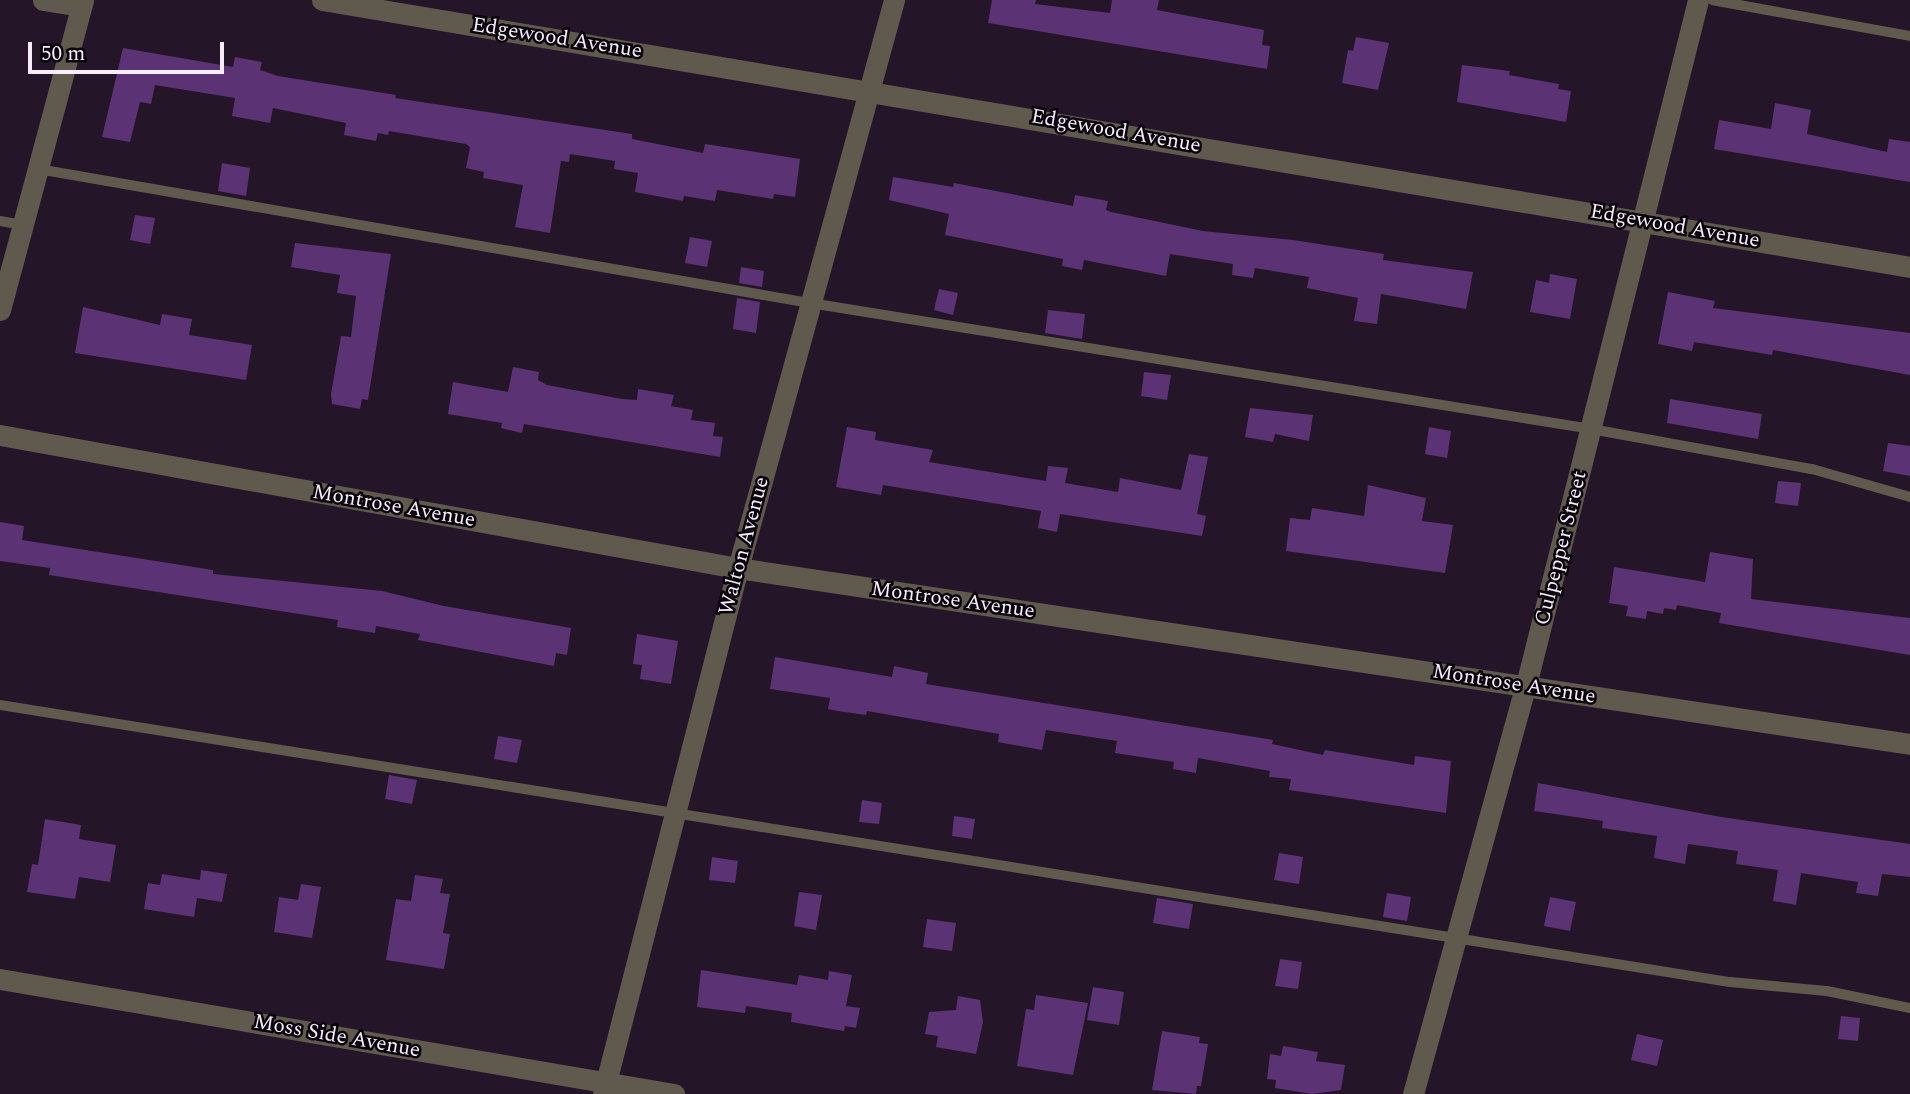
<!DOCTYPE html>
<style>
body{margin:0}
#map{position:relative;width:1910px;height:1094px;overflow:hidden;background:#241529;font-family:Spectral,serif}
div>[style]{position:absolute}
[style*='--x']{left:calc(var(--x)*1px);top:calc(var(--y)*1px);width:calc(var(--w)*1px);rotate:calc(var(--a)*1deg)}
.building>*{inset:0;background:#5b3374}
.lane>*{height:10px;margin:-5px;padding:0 5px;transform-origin:5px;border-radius:5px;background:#60594e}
.street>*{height:21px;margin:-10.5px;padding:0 10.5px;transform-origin:10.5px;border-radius:10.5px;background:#60594e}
span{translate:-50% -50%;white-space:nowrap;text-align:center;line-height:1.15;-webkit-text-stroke:5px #09040c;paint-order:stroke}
.street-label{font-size:21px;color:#f6ecfa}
.scale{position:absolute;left:28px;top:42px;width:196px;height:32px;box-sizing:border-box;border:4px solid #f6ecfa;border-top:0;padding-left:9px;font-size:21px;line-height:24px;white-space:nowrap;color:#f6ecfa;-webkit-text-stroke:5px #09040c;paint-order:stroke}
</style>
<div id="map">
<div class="building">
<div style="clip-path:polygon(992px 0,1036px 0,1035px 4px,1110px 13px,1112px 0,1159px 0,1157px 10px,1264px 30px,1262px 45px,1270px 46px,1267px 69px,988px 23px)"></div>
<div style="clip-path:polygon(1356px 37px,1389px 43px,1378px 90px,1342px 83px,1348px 50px,1353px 51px)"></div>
<div style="clip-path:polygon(123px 48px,233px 67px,235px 57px,262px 62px,260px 70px,278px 76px,396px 95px,395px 98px,632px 134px,632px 139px,703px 153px,705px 144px,800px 159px,795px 197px,774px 194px,773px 199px,717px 190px,715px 201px,684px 196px,683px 201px,635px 192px,638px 173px,614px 169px,615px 161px,570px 154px,569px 162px,561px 161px,550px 233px,515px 227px,523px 185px,483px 178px,484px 172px,466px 168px,470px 147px,466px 144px,389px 131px,388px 135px,378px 133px,376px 141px,344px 135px,346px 123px,273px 108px,270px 123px,232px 116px,235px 98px,155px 85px,151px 104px,140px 102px,130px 142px,102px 137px)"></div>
<div style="clip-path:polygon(1462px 65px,1510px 71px,1509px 75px,1559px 84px,1558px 89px,1571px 91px,1566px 122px,1457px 102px)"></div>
<div style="clip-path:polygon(1775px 103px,1811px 110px,1807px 134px,1887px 152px,1889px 139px,1910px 142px,1910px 182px,1714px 149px,1719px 120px,1771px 129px)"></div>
<div style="clip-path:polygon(222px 163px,250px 168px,246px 196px,218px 191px)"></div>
<div style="clip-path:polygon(893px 177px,953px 187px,954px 183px,1073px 206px,1075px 195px,1108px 201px,1106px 210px,1111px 212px,1203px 231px,1293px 240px,1384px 254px,1383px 260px,1473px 272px,1466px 309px,1381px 294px,1377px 324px,1354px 321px,1358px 298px,1307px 288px,1309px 277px,1255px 268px,1253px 278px,1232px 275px,1233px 264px,1170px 254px,1166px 276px,1084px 260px,1082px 270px,1062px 266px,1063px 259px,945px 235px,949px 214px,889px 200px)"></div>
<div style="clip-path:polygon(135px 215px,155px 218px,150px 244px,130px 240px)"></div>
<div style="clip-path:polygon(690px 237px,712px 241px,707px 267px,685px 263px)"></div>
<div style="clip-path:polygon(295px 243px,391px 254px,368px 400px,362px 399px,360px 409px,332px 404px,331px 394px,341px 336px,351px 337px,356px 296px,337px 293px,340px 275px,291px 267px)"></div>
<div style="clip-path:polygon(741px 267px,764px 271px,762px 287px,739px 283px)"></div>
<div style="clip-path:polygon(1550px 274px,1577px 279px,1570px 319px,1530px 312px,1536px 280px,1549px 283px)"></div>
<div style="clip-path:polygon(939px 289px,958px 293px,953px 315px,934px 310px)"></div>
<div style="clip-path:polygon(1668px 292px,1715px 301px,1713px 308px,1910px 333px,1910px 375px,1773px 350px,1772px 355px,1694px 342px,1692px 351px,1658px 344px)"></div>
<div style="clip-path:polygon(737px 298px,760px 302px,756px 333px,733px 329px)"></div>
<div style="clip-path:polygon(83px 307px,160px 325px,162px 314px,192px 319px,189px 335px,252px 345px,246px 380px,75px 353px)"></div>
<div style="clip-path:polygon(1048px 310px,1085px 314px,1082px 339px,1045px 333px)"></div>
<div style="clip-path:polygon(513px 367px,539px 372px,538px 380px,547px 385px,622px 399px,637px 400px,638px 389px,674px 395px,671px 406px,693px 410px,691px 420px,715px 423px,713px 436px,723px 437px,720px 457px,524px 424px,522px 433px,501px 428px,502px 423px,448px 414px,453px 382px,508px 392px)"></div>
<div style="clip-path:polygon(1144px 372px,1171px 375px,1167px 400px,1141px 396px)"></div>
<div style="clip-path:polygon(1670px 399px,1762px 414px,1758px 439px,1667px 423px)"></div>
<div style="clip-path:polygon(1250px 408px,1313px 415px,1309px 441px,1275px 434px,1273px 442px,1245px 437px)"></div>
<div style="clip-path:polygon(847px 427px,876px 432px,875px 440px,933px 450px,929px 462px,1046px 481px,1048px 466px,1068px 468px,1065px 483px,1118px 492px,1120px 478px,1181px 490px,1189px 454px,1208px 457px,1197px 514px,1206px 516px,1202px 536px,1060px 514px,1057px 532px,1038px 528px,1041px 511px,883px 485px,881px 495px,836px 487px)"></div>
<div style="clip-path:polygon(1429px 427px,1451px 431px,1447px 458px,1425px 454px)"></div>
<div style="clip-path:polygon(1888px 443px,1910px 446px,1910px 476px,1883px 471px)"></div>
<div style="clip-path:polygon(1778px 481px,1801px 483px,1798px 506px,1775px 503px)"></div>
<div style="clip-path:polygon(1368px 485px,1426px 498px,1422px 521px,1453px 525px,1445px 573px,1286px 551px,1290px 518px,1310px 520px,1312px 508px,1364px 516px)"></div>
<div style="clip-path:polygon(0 522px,24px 526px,22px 540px,213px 570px,213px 574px,382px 591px,444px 606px,571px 628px,567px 655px,556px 653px,554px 666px,418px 640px,420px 634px,376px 626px,375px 633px,337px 627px,338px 620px,49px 575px,50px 568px,0 561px)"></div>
<div style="clip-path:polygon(1710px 552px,1753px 559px,1751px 599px,1910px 618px,1910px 655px,1719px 623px,1721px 613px,1677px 605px,1676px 610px,1664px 608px,1663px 614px,1647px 611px,1646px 619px,1626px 616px,1628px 606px,1609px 603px,1614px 567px,1705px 582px)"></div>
<div style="clip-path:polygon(637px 634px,678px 641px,671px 684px,640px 679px,642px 665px,633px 664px)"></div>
<div style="clip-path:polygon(775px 657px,892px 677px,894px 666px,928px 673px,926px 684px,1273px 740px,1272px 744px,1323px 755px,1325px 750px,1414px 765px,1415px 756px,1451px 761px,1446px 813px,1289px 790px,1291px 779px,1269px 777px,1270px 771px,1198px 758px,1196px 773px,1173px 769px,1174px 762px,1115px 753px,1117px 741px,1046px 730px,1042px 750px,998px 742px,999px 734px,867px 711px,866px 715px,838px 711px,828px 709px,830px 698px,770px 689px)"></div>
<div style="clip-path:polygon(498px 736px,522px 740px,517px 763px,494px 759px)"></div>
<div style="clip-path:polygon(389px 775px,417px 780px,412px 804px,385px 799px)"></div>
<div style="clip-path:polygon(1538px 783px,1721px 817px,1910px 844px,1910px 877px,1882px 874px,1878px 896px,1856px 893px,1858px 882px,1801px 873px,1796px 905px,1773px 901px,1778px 870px,1736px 864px,1738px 851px,1688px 844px,1685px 864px,1654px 858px,1657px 836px,1602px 828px,1603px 821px,1534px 811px)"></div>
<div style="clip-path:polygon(862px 800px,882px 803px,879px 824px,859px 822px)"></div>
<div style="clip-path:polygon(954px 816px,975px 819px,972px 839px,952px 836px)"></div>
<div style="clip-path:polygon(45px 819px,81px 825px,79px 839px,116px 845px,110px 882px,79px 877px,75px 899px,27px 892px,32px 864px,38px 865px)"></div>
<div style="clip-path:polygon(1279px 853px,1303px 857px,1299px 884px,1274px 880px)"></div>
<div style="clip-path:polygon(712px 857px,738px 861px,735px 883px,709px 880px)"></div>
<div style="clip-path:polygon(201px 870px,227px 874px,222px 902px,197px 898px,194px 917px,144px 909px,148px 883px,160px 885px,162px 874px,200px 880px)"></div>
<div style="clip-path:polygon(415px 875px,443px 879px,440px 893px,450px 894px,443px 933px,450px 934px,444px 969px,386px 960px,396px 899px,411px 901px)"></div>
<div style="clip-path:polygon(301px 884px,321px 887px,312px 938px,274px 932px,279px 897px,298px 900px)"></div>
<div style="clip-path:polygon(799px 892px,822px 895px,816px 930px,794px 926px)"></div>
<div style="clip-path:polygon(1387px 893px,1411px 897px,1407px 921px,1383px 917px)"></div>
<div style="clip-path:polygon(1550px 897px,1576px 902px,1570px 931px,1544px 926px)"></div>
<div style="clip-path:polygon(1157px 898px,1193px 904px,1189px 929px,1153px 923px)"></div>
<div style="clip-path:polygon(927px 919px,956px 923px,952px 951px,923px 947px)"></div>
<div style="clip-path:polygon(1280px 959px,1302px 962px,1298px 989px,1275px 986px)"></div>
<div style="clip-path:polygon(701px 970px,797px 985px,799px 975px,828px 980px,829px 971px,852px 975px,846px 1006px,860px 1008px,856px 1028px,845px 1026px,844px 1031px,791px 1022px,792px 1013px,746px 1006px,745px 1013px,697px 1007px)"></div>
<div style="clip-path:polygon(1093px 987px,1124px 992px,1119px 1025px,1087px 1020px)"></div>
<div style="clip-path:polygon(1036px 995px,1088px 1003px,1073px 1075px,1017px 1066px,1026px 1009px,1034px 1010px)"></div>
<div style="clip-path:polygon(958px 996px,980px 1000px,983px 1022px,976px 1054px,936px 1047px,938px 1036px,925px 1034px,929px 1012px,956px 1010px)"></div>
<div style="clip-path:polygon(1841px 1016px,1860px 1018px,1858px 1041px,1838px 1039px)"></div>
<div style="clip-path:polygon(1162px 1031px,1200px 1037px,1199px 1043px,1208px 1044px,1201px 1086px,1197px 1086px,1196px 1094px,1152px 1090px)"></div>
<div style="clip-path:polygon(1637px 1034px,1663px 1040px,1657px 1066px,1631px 1060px)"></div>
<div style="clip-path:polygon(1283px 1046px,1318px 1052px,1316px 1061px,1345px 1065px,1341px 1090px,1312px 1094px,1275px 1088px,1276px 1080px,1267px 1079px,1270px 1054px,1281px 1056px)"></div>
</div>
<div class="lane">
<div style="--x:1712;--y:0;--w:201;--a:10.3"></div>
<div style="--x:38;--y:169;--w:784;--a:9.85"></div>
<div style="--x:810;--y:303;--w:791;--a:9.16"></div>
<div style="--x:1591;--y:429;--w:225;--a:10.3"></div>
<div style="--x:1812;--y:469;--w:102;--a:15.9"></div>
<div style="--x:0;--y:221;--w:23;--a:10"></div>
<div style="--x:0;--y:705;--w:1752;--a:9.1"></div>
<div style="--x:1730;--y:982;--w:97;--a:5.3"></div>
<div style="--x:1827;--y:991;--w:85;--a:11.6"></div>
</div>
<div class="street">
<div style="--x:43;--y:0;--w:38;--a:9"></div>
<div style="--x:322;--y:0;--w:1610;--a:9.54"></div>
<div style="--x:0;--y:310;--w:321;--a:-75"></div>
<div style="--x:0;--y:435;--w:750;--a:10.22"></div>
<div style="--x:738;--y:568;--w:1185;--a:8.54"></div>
<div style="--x:0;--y:979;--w:684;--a:9.68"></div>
<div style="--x:603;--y:1094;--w:543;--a:-75.61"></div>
<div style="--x:738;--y:568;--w:589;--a:-74.64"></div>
<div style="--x:1413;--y:1094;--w:424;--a:-74.6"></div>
<div style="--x:1526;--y:685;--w:706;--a:-75.9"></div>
</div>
<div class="street-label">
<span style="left:557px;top:38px;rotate:9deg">Edgewood Avenue</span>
<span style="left:1116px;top:131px;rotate:10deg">Edgewood Avenue</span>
<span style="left:1675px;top:226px;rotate:10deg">Edgewood Avenue</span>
<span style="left:394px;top:506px;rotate:10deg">Montrose Avenue</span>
<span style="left:744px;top:546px;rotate:-75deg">Walton Avenue</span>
<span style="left:1561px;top:548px;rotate:-76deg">Culpepper Street</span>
<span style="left:953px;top:600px;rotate:8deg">Montrose Avenue</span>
<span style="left:1514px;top:684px;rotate:9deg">Montrose Avenue</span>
<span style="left:337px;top:1036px;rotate:10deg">Moss Side Avenue</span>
</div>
<div class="scale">50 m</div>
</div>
